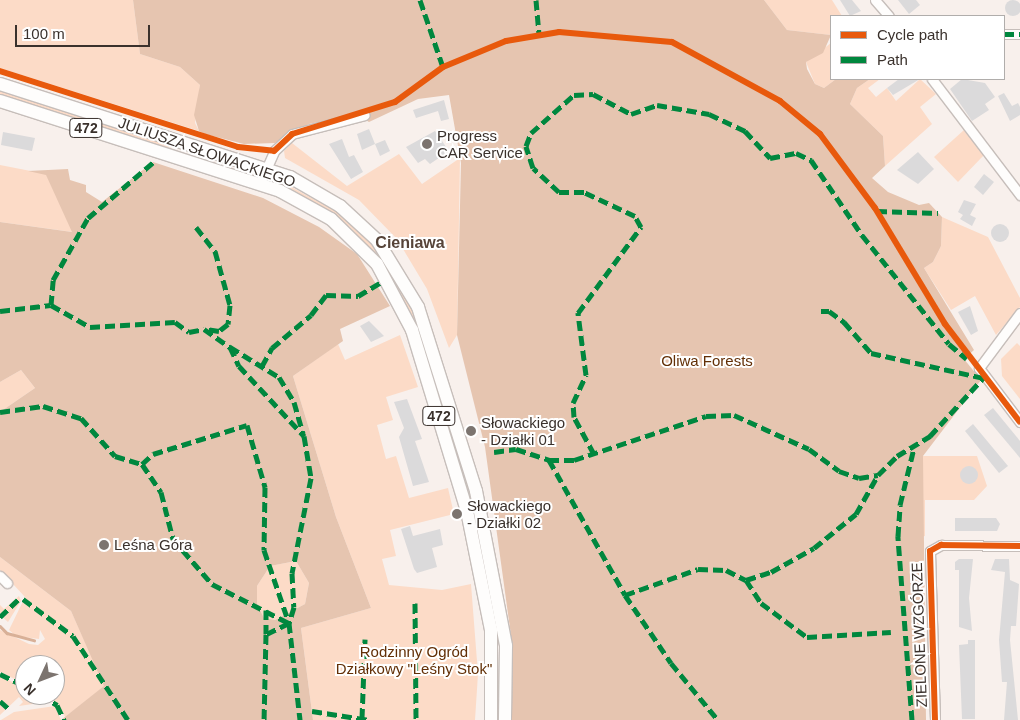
<!DOCTYPE html>
<meta charset="utf-8">
<style>
body{margin:0}
#map{position:relative;width:1020px;height:720px;overflow:hidden;background:#f8f0ec;font-family:Helvetica,sans-serif}
div>[style]{position:absolute}
[style*='--x']{left:calc(var(--x)*1px);top:calc(var(--y)*1px);width:calc(var(--w)*1px);rotate:calc(var(--a)*1deg)}
.green>*{inset:0;background:#fcdbc7}
.forest>*{inset:0;background:#e6c5b0}
.stream>*{height:2.5px;margin:-1.25px;padding:0 1.25px;transform-origin:1.25px;border-radius:1.25px;background:#d8b097}
.building>*{inset:0;background:#dbdadb}
.round{border-radius:50%}
.roads{filter:drop-shadow(1px 0 #c6beba) drop-shadow(-1px 0 #c6beba) drop-shadow(0 1px #c6beba) drop-shadow(0 -1px #c6beba)}
.street>*{height:9px;margin:-4.5px;padding:0 4.5px;transform-origin:4.5px;border-radius:4.5px;background:#fefdfc}
.primary>*{height:12px;margin:-6px;padding:0 6px;transform-origin:6px;border-radius:6px;background:#fefdfc}
.quiet>*{height:5px;margin-top:-2.5px;transform-origin:0;background:repeating-linear-gradient(90deg,#00873e 0 10px,transparent 0 15px)}
.cycleway>*{height:6px;margin:-3px;padding:0 3px;transform-origin:3px;border-radius:3px;background:#e8590c}
.dots>*{width:14px;height:14px;translate:-50% -50%;box-sizing:border-box;border:2px solid #fff;border-radius:50%}
span{translate:-50% -50%;white-space:nowrap;text-align:center;line-height:1.15;-webkit-text-stroke:4px #fff;paint-order:stroke}
.shield-label span{padding:1px 4px;background:#fff;border:1px solid;border-radius:4px;-webkit-text-stroke-width:0}
.shield-label{font-size:14px;color:#3a312c;font-weight:700}
.poi-label{font-size:15px;color:#3a312c}
.left{translate:0 -50%;text-align:left}
.street-label{font-size:15px;color:#3a312c}
.park-label{font-size:15px;color:#622f06}
.neighbourhood-label{font-size:16px;color:#574439;font-weight:700}
.legend{position:absolute;left:830px;top:15px;width:175px;height:65px;box-sizing:border-box;background:#fff;border:1px solid #b0adab;margin:0;padding:6px 9px;list-style:none;font-size:15px;color:#3a312c}
.legend li{display:flex;align-items:center;gap:10px;height:25px}
.legend b{width:25px;border:1px solid #b0adab}
.north{position:absolute;left:15px;top:655px;width:50px;height:50px;box-sizing:border-box;background:#fff;border:1px solid #b0adab;border-radius:50%;rotate:227deg;font-size:14px;font-weight:700;line-height:20px;text-align:center;color:#3a312c}
.north::after{content:'';display:block;margin:auto;width:18px;height:22px;background:#7c746f;clip-path:polygon(50% 0,100% 100%,50% 72%,0 100%)}
.scale{position:absolute;left:15px;top:25px;width:135px;height:22px;box-sizing:border-box;border:2px solid #3a312c;border-top:0;padding-left:6px;font-size:15px;line-height:18px;white-space:nowrap;color:#3a312c;-webkit-text-stroke:4px #fff;paint-order:stroke}
</style>
<div id="map">
<div class="green">
<div style="clip-path:polygon(0 0,133px 0,140px 54px,180px 67px,200px 85px,195px 123px,199px 131px,0 68px)"></div>
<div style="clip-path:polygon(764px 0,832px 0,842px 16px,831px 16px,831px 35px,787px 30px)"></div>
<div style="clip-path:polygon(831px 43px,831px 79px,836px 79px,824px 88px,815px 84px,806px 62px)"></div>
<div style="clip-path:polygon(870px 79px,880px 79px,868px 88px,876px 97px,887px 88px,896px 101px,920px 79px,936px 94px,920px 107px,932px 124px,885px 166px,883px 136px,850px 104px,857px 88px)"></div>
<div style="clip-path:polygon(0 91px,161px 141px,186px 150px,159px 146px,0 96px)"></div>
<div style="clip-path:polygon(964px 130px,984px 155px,958px 182px,934px 157px)"></div>
<div style="clip-path:polygon(292px 143px,347px 186px,399px 154px,422px 184px,460px 158px,457px 335px,449px 348px,427px 289px,397px 239px,359px 200px,285px 158px,284px 151px)"></div>
<div style="clip-path:polygon(0 165px,46px 174px,73px 232px,0 222px)"></div>
<div style="clip-path:polygon(275px 178px,344px 216px,371px 243px,398px 279px,414px 314px,456px 445px,414px 319px,388px 270px,350px 227px)"></div>
<div style="clip-path:polygon(942px 217px,988px 237px,1020px 298px,1020px 307px,996px 335px,975px 296px,951px 310px,924px 268px,933px 262px,941px 246px)"></div>
<div style="clip-path:polygon(400px 335px,418px 387px,386px 397px,393px 420px,377px 425px,386px 459px,396px 456px,409px 498px,448px 488px,454px 514px,390px 530px,396px 556px,382px 559px,389px 585px,442px 590px,471px 584px,478px 674px,475px 720px,313px 720px,301px 628px,371px 608px,336px 517px,293px 376px,338px 344px,345px 360px)"></div>
<div style="clip-path:polygon(1017px 343px,1020px 346px,1020px 399px,1002px 376px,1001px 359px)"></div>
<div style="clip-path:polygon(21px 370px,35px 388px,0 412px,0 382px)"></div>
<div style="clip-path:polygon(923px 456px,977px 456px,987px 486px,974px 500px,925px 500px,925px 536px,921px 537px)"></div>
<div style="clip-path:polygon(0 557px,71px 611px,105px 686px,65px 717px,58px 704px,45px 695px,55px 695px,55px 665px,25px 665px,25px 684px,0 672px,0 630px,29px 644px,38px 645px,45px 639px,40px 630px,39px 639px,16px 636px,9px 630px,25px 597px,0 570px)"></div>
<div style="clip-path:polygon(296px 561px,309px 583px,305px 604px,275px 620px,264px 618px,257px 604px,257px 586px,270px 566px)"></div>
<div style="clip-path:polygon(19px 596px,21px 601px,8px 622px,0 615px,0 605px,4px 609px)"></div>
<div style="clip-path:polygon(0 676px,25px 688px,25px 695px,36px 695px,46px 702px,19px 706px,23px 702px,19px 697px,0 715px)"></div>
<div style="clip-path:polygon(55px 706px,61px 720px,1px 720px,14px 712px)"></div>
</div>
<div class="forest">
<div style="clip-path:polygon(133px 0,764px 0,787px 30px,831px 35px,823px 53px,806px 62px,807px 69px,815px 84px,824px 88px,836px 79px,870px 79px,857px 88px,850px 104px,883px 136px,885px 166px,872px 178px,888px 192px,919px 205px,929px 203px,942px 217px,941px 246px,933px 262px,924px 268px,974px 350px,964px 359px,981px 380px,923px 456px,926px 720px,511px 720px,513px 650px,485px 447px,457px 335px,461px 163px,449px 95px,418px 99px,369px 122px,356px 114px,309px 124px,275px 143px,244px 144px,205px 134px,199px 131px,194px 115px,200px 85px,180px 67px,140px 54px)"></div>
<div style="clip-path:polygon(evenodd,153px 162px,263px 198px,319px 227px,357px 254px,390px 306px,340px 329px,343px 341px,293px 376px,336px 517px,371px 608px,301px 628px,313px 720px,61px 720px,104px 686px,71px 611px,0 557px,0 412px,35px 388px,21px 370px,0 382px,0 222px,72px 232px,46px 175px,28px 171px,68px 169px,70px 180px,86px 185px,86px 192px,102px 202px,153px 162px,296px 561px,309px 583px,305px 604px,275px 620px,264px 618px,257px 604px,257px 586px,270px 566px,296px 561px)"></div>
</div>
<div class="stream">
<div style="--x:0;--y:626;--w:10;--a:45"></div>
<div style="--x:7;--y:633;--w:28;--a:15"></div>
</div>
<div class="building">
<div class="round" style="left:1005px;top:0;width:16px;height:16px"></div>
<div style="clip-path:polygon(840px 0,852px 0,861px 11px,850px 16px)"></div>
<div style="clip-path:polygon(898px 0,916px 0,920px 5px,909px 14px)"></div>
<div style="clip-path:polygon(899px 79px,920px 79px,893px 95px,887px 88px)"></div>
<div style="clip-path:polygon(962px 79px,985px 83px,995px 97px,985px 104px,989px 110px,972px 121px,950px 89px)"></div>
<div style="clip-path:polygon(1004px 93px,1012px 106px,1018px 103px,1020px 107px,1020px 115px,1010px 121px,998px 96px)"></div>
<div style="clip-path:polygon(444px 100px,449px 119px,441px 121px,438px 111px,416px 118px,413px 110px)"></div>
<div style="clip-path:polygon(369px 129px,375px 144px,362px 150px,357px 134px)"></div>
<div style="clip-path:polygon(435px 131px,449px 151px,430px 164px,425px 159px,418px 163px,406px 147px)"></div>
<div style="clip-path:polygon(3px 132px,35px 138px,32px 151px,1px 145px)"></div>
<div style="clip-path:polygon(342px 139px,349px 157px,354px 155px,363px 172px,351px 179px,329px 144px)"></div>
<div style="clip-path:polygon(385px 140px,390px 151px,380px 156px,375px 144px)"></div>
<div style="clip-path:polygon(918px 152px,934px 169px,918px 184px,897px 170px)"></div>
<div style="clip-path:polygon(984px 174px,994px 182px,983px 195px,974px 187px)"></div>
<div style="clip-path:polygon(964px 200px,976px 204px,970px 215px,976px 218px,972px 226px,960px 219px,963px 215px,958px 212px)"></div>
<div class="round" style="left:991px;top:224px;width:18px;height:18px"></div>
<div style="clip-path:polygon(970px 306px,978px 331px,971px 335px,958px 312px)"></div>
<div style="clip-path:polygon(369px 321px,384px 336px,371px 342px,360px 326px)"></div>
<div style="clip-path:polygon(407px 399px,422px 439px,415px 441px,429px 482px,413px 486px,399px 437px,404px 428px,394px 402px)"></div>
<div style="clip-path:polygon(993px 408px,1020px 441px,1020px 458px,984px 415px)"></div>
<div style="clip-path:polygon(973px 424px,1008px 466px,999px 473px,965px 431px)"></div>
<div class="round" style="left:960px;top:466px;width:18px;height:18px"></div>
<div style="clip-path:polygon(955px 518px,996px 518px,1000px 524px,997px 531px,955px 531px)"></div>
<div style="clip-path:polygon(410px 526px,413px 536px,440px 529px,443px 545px,432px 548px,437px 567px,417px 573px,414px 569px,401px 529px)"></div>
<div style="clip-path:polygon(959px 559px,973px 559px,969px 598px,972px 631px,959px 627px,959px 570px,955px 570px,955px 562px)"></div>
<div style="clip-path:polygon(995px 559px,1009px 559px,1010px 580px,1019px 584px,1016px 626px,1011px 626px,1010px 640px,1018px 720px,1004px 720px,1007px 682px,1002px 682px,999px 640px,1005px 572px,991px 570px)"></div>
<div style="clip-path:polygon(968px 640px,975px 640px,975px 719px,962px 719px,959px 645px,968px 644px)"></div>
</div>
<div class="roads">
<div class="street">
<div style="--x:875;--y:0;--w:21;--a:49"></div>
<div style="--x:1004;--y:34;--w:16;--a:0"></div>
<div style="--x:932;--y:79;--w:146;--a:52.8"></div>
<div style="--x:260;--y:183;--w:35;--a:-66"></div>
<div style="--x:274;--y:151;--w:25;--a:-43"></div>
<div style="--x:292;--y:134;--w:75;--a:-14.6"></div>
<div style="--x:1020;--y:313;--w:69;--a:126.7"></div>
<div style="--x:979;--y:368;--w:68;--a:52.8"></div>
<div style="--x:0;--y:576;--w:10;--a:45"></div>
<div style="--x:935;--y:720;--w:169;--a:-91.7"></div>
<div style="--x:930;--y:551;--w:13;--a:-29"></div>
<div style="--x:941;--y:545;--w:79;--a:0.7"></div>
</div>
<div class="primary">
<div style="--x:0;--y:84;--w:305;--a:17.8"></div>
<div style="--x:290;--y:177;--w:58;--a:30.1"></div>
<div style="--x:340;--y:206;--w:50;--a:42.6"></div>
<div style="--x:377;--y:240;--w:79;--a:58.5"></div>
<div style="--x:418;--y:307;--w:193;--a:72.5"></div>
<div style="--x:476;--y:491;--w:158;--a:79"></div>
<div style="--x:506;--y:646;--w:74;--a:90.8"></div>
<div style="--x:0;--y:101;--w:294;--a:17.8"></div>
<div style="--x:280;--y:191;--w:58;--a:28.8"></div>
<div style="--x:331;--y:219;--w:64;--a:44.4"></div>
<div style="--x:377;--y:264;--w:75;--a:62.1"></div>
<div style="--x:412;--y:330;--w:189;--a:73.1"></div>
<div style="--x:467;--y:511;--w:121;--a:78.6"></div>
<div style="--x:491;--y:630;--w:90;--a:90"></div>
</div>
</div>
<div class="quiet">
<div style="--x:420;--y:0;--w:71;--a:71.1"></div>
<div style="--x:536;--y:0;--w:34;--a:85"></div>
<div style="--x:1004;--y:34;--w:16;--a:0"></div>
<div style="--x:877;--y:211;--w:61;--a:1.9"></div>
<div style="--x:196;--y:227;--w:31;--a:52"></div>
<div style="--x:215;--y:251;--w:56;--a:74.5"></div>
<div style="--x:230;--y:305;--w:19;--a:96"></div>
<div style="--x:228;--y:324;--w:11;--a:142"></div>
<div style="--x:219;--y:331;--w:13;--a:-171"></div>
<div style="--x:51;--y:305;--w:25;--a:-85"></div>
<div style="--x:53;--y:280;--w:71;--a:-60.6"></div>
<div style="--x:88;--y:218;--w:89;--a:-40.5"></div>
<div style="--x:0;--y:311;--w:51;--a:-6.7"></div>
<div style="--x:51;--y:305;--w:45;--a:29.4"></div>
<div style="--x:90;--y:327;--w:85;--a:-3.4"></div>
<div style="--x:175;--y:322;--w:17;--a:36"></div>
<div style="--x:189;--y:332;--w:15;--a:-11"></div>
<div style="--x:204;--y:329;--w:32;--a:35"></div>
<div style="--x:230;--y:347;--w:21;--a:65"></div>
<div style="--x:239;--y:366;--w:96;--a:47.1"></div>
<div style="--x:304;--y:436;--w:43;--a:80.5"></div>
<div style="--x:311;--y:478;--w:97;--a:101.3"></div>
<div style="--x:292;--y:573;--w:34;--a:87"></div>
<div style="--x:294;--y:607;--w:17;--a:107"></div>
<div style="--x:289;--y:623;--w:25;--a:154"></div>
<div style="--x:266;--y:634;--w:86;--a:91.3"></div>
<div style="--x:821;--y:311;--w:8;--a:0"></div>
<div style="--x:829;--y:311;--w:19;--a:36"></div>
<div style="--x:844;--y:322;--w:41;--a:48.9"></div>
<div style="--x:871;--y:353;--w:116;--a:12.5"></div>
<div style="--x:230;--y:347;--w:57;--a:31.5"></div>
<div style="--x:279;--y:377;--w:29;--a:59"></div>
<div style="--x:294;--y:402;--w:33;--a:74"></div>
<div style="--x:262;--y:366;--w:21;--a:-61"></div>
<div style="--x:272;--y:348;--w:51;--a:-40.2"></div>
<div style="--x:311;--y:315;--w:25;--a:-53"></div>
<div style="--x:326;--y:295;--w:32;--a:2"></div>
<div style="--x:358;--y:296;--w:27;--a:-31"></div>
<div style="--x:0;--y:412;--w:43;--a:-7.9"></div>
<div style="--x:43;--y:406;--w:40;--a:18"></div>
<div style="--x:81;--y:418;--w:51;--a:48.2"></div>
<div style="--x:115;--y:456;--w:28;--a:17"></div>
<div style="--x:142;--y:464;--w:34;--a:56"></div>
<div style="--x:161;--y:492;--w:49;--a:75.7"></div>
<div style="--x:173;--y:539;--w:60;--a:49.1"></div>
<div style="--x:212;--y:584;--w:86;--a:26.9"></div>
<div style="--x:494;--y:452;--w:22;--a:-8"></div>
<div style="--x:516;--y:449;--w:35;--a:18"></div>
<div style="--x:549;--y:460;--w:25;--a:0"></div>
<div style="--x:574;--y:460;--w:139;--a:-18.4"></div>
<div style="--x:706;--y:416;--w:28;--a:-2"></div>
<div style="--x:734;--y:415;--w:82;--a:24.4"></div>
<div style="--x:809;--y:449;--w:37;--a:36"></div>
<div style="--x:839;--y:471;--w:21;--a:19"></div>
<div style="--x:859;--y:478;--w:19;--a:-9"></div>
<div style="--x:878;--y:475;--w:27;--a:-45"></div>
<div style="--x:897;--y:456;--w:39;--a:-31"></div>
<div style="--x:930;--y:436;--w:80;--a:-47.5"></div>
<div style="--x:594;--y:454;--w:42;--a:-118.4"></div>
<div style="--x:574;--y:417;--w:14;--a:-94"></div>
<div style="--x:573;--y:403;--w:31;--a:-65"></div>
<div style="--x:586;--y:375;--w:63;--a:-97.4"></div>
<div style="--x:578;--y:313;--w:107;--a:-53.8"></div>
<div style="--x:641;--y:227;--w:13;--a:-119"></div>
<div style="--x:635;--y:216;--w:56;--a:-154.8"></div>
<div style="--x:584;--y:192;--w:25;--a:180"></div>
<div style="--x:559;--y:192;--w:35;--a:-137"></div>
<div style="--x:533;--y:168;--w:23;--a:-108"></div>
<div style="--x:526;--y:146;--w:14;--a:-69"></div>
<div style="--x:531;--y:133;--w:57;--a:-41.5"></div>
<div style="--x:574;--y:95;--w:19;--a:-3"></div>
<div style="--x:593;--y:94;--w:43;--a:27.8"></div>
<div style="--x:631;--y:114;--w:28;--a:-19"></div>
<div style="--x:657;--y:105;--w:53;--a:9.8"></div>
<div style="--x:709;--y:114;--w:40;--a:25"></div>
<div style="--x:745;--y:131;--w:37;--a:47"></div>
<div style="--x:770;--y:158;--w:26;--a:-11"></div>
<div style="--x:796;--y:153;--w:17;--a:25"></div>
<div style="--x:811;--y:160;--w:91;--a:55.8"></div>
<div style="--x:862;--y:235;--w:139;--a:51.4"></div>
<div style="--x:949;--y:344;--w:23;--a:40"></div>
<div style="--x:549;--y:460;--w:155;--a:60.6"></div>
<div style="--x:625;--y:595;--w:82;--a:55.9"></div>
<div style="--x:671;--y:663;--w:74;--a:50.5"></div>
<div style="--x:142;--y:464;--w:15;--a:-42"></div>
<div style="--x:153;--y:454;--w:98;--a:-17.1"></div>
<div style="--x:247;--y:425;--w:65;--a:73.8"></div>
<div style="--x:265;--y:487;--w:63;--a:90.9"></div>
<div style="--x:264;--y:550;--w:77;--a:71.1"></div>
<div style="--x:289;--y:623;--w:98;--a:83.5"></div>
<div style="--x:746;--y:580;--w:27;--a:57"></div>
<div style="--x:761;--y:603;--w:57;--a:36.5"></div>
<div style="--x:807;--y:637;--w:84;--a:-3.4"></div>
<div style="--x:625;--y:595;--w:77;--a:-19.6"></div>
<div style="--x:698;--y:569;--w:28;--a:2"></div>
<div style="--x:726;--y:570;--w:22;--a:27"></div>
<div style="--x:746;--y:580;--w:26;--a:-18"></div>
<div style="--x:771;--y:572;--w:49;--a:-29.2"></div>
<div style="--x:814;--y:548;--w:54;--a:-39"></div>
<div style="--x:856;--y:514;--w:45;--a:-60.6"></div>
<div style="--x:23;--y:599;--w:62;--a:36.5"></div>
<div style="--x:73;--y:636;--w:100;--a:56.8"></div>
<div style="--x:415;--y:603;--w:117;--a:89.5"></div>
<div style="--x:0;--y:617;--w:29;--a:-44"></div>
<div style="--x:266;--y:634;--w:24;--a:-90"></div>
<div style="--x:0;--y:674;--w:28;--a:26"></div>
<div style="--x:40;--y:695;--w:20;--a:30"></div>
<div style="--x:57;--y:705;--w:17;--a:65"></div>
<div style="--x:0;--y:701;--w:13;--a:42"></div>
<div style="--x:312;--y:711;--w:58;--a:9"></div>
<div style="--x:362;--y:718;--w:79;--a:-87.8"></div>
<div style="--x:912;--y:720;--w:185;--a:-94.4"></div>
<div style="--x:898;--y:536;--w:31;--a:-86"></div>
<div style="--x:900;--y:505;--w:59;--a:-76.2"></div>
</div>
<div class="cycleway">
<div style="--x:0;--y:71;--w:250;--a:17.7"></div>
<div style="--x:238;--y:147;--w:36;--a:6"></div>
<div style="--x:274;--y:151;--w:25;--a:-43"></div>
<div style="--x:292;--y:134;--w:108;--a:-17.3"></div>
<div style="--x:395;--y:102;--w:59;--a:-36.1"></div>
<div style="--x:443;--y:67;--w:68;--a:-22.4"></div>
<div style="--x:506;--y:41;--w:54;--a:-9.6"></div>
<div style="--x:559;--y:32;--w:113;--a:5.1"></div>
<div style="--x:672;--y:42;--w:123;--a:28.6"></div>
<div style="--x:780;--y:101;--w:52;--a:39.5"></div>
<div style="--x:820;--y:134;--w:92;--a:53.4"></div>
<div style="--x:875;--y:208;--w:135;--a:58.9"></div>
<div style="--x:945;--y:324;--w:123;--a:52.6"></div>
<div style="--x:935;--y:720;--w:169;--a:-91.7"></div>
<div style="--x:930;--y:551;--w:13;--a:-29"></div>
<div style="--x:941;--y:545;--w:79;--a:0.7"></div>
</div>
<div class="dots">
<div style="left:427px;top:144px;background:#7c746f"></div>
<div style="left:471px;top:431px;background:#7c746f"></div>
<div style="left:457px;top:514px;background:#7c746f"></div>
<div style="left:104px;top:545px;background:#7c746f"></div>
</div>
<div class="shield-label">
<span style="left:86px;top:128px">472</span>
<span style="left:439px;top:416px">472</span>
</div>
<div class="poi-label">
<span class="left" style="left:437px;top:144px">Progress<br>CAR Service</span>
<span class="left" style="left:481px;top:431px">Słowackiego<br>- Działki 01</span>
<span class="left" style="left:467px;top:514px">Słowackiego<br>- Działki 02</span>
<span class="left" style="left:114px;top:545px">Leśna Góra</span>
</div>
<div class="street-label">
<span style="left:207px;top:152px;rotate:19deg">JULIUSZA SŁOWACKIEGO</span>
<span style="left:919px;top:635px;rotate:-92deg">ZIELONE WZGÓRZE</span>
</div>
<div class="park-label">
<span style="left:707px;top:361px">Oliwa Forests</span>
<span style="left:414px;top:660px">Rodzinny Ogród<br>Działkowy "Leśny Stok"</span>
</div>
<div class="neighbourhood-label">
<span style="left:410px;top:243px">Cieniawa</span>
</div>
<ul class="legend">
<li><b style="height:6px;background:#e8590c"></b>Cycle path</li>
<li><b style="height:6px;background:#00873e"></b>Path</li>
</ul>
<div class="north">N</div>
<div class="scale">100 m</div>
</div>
